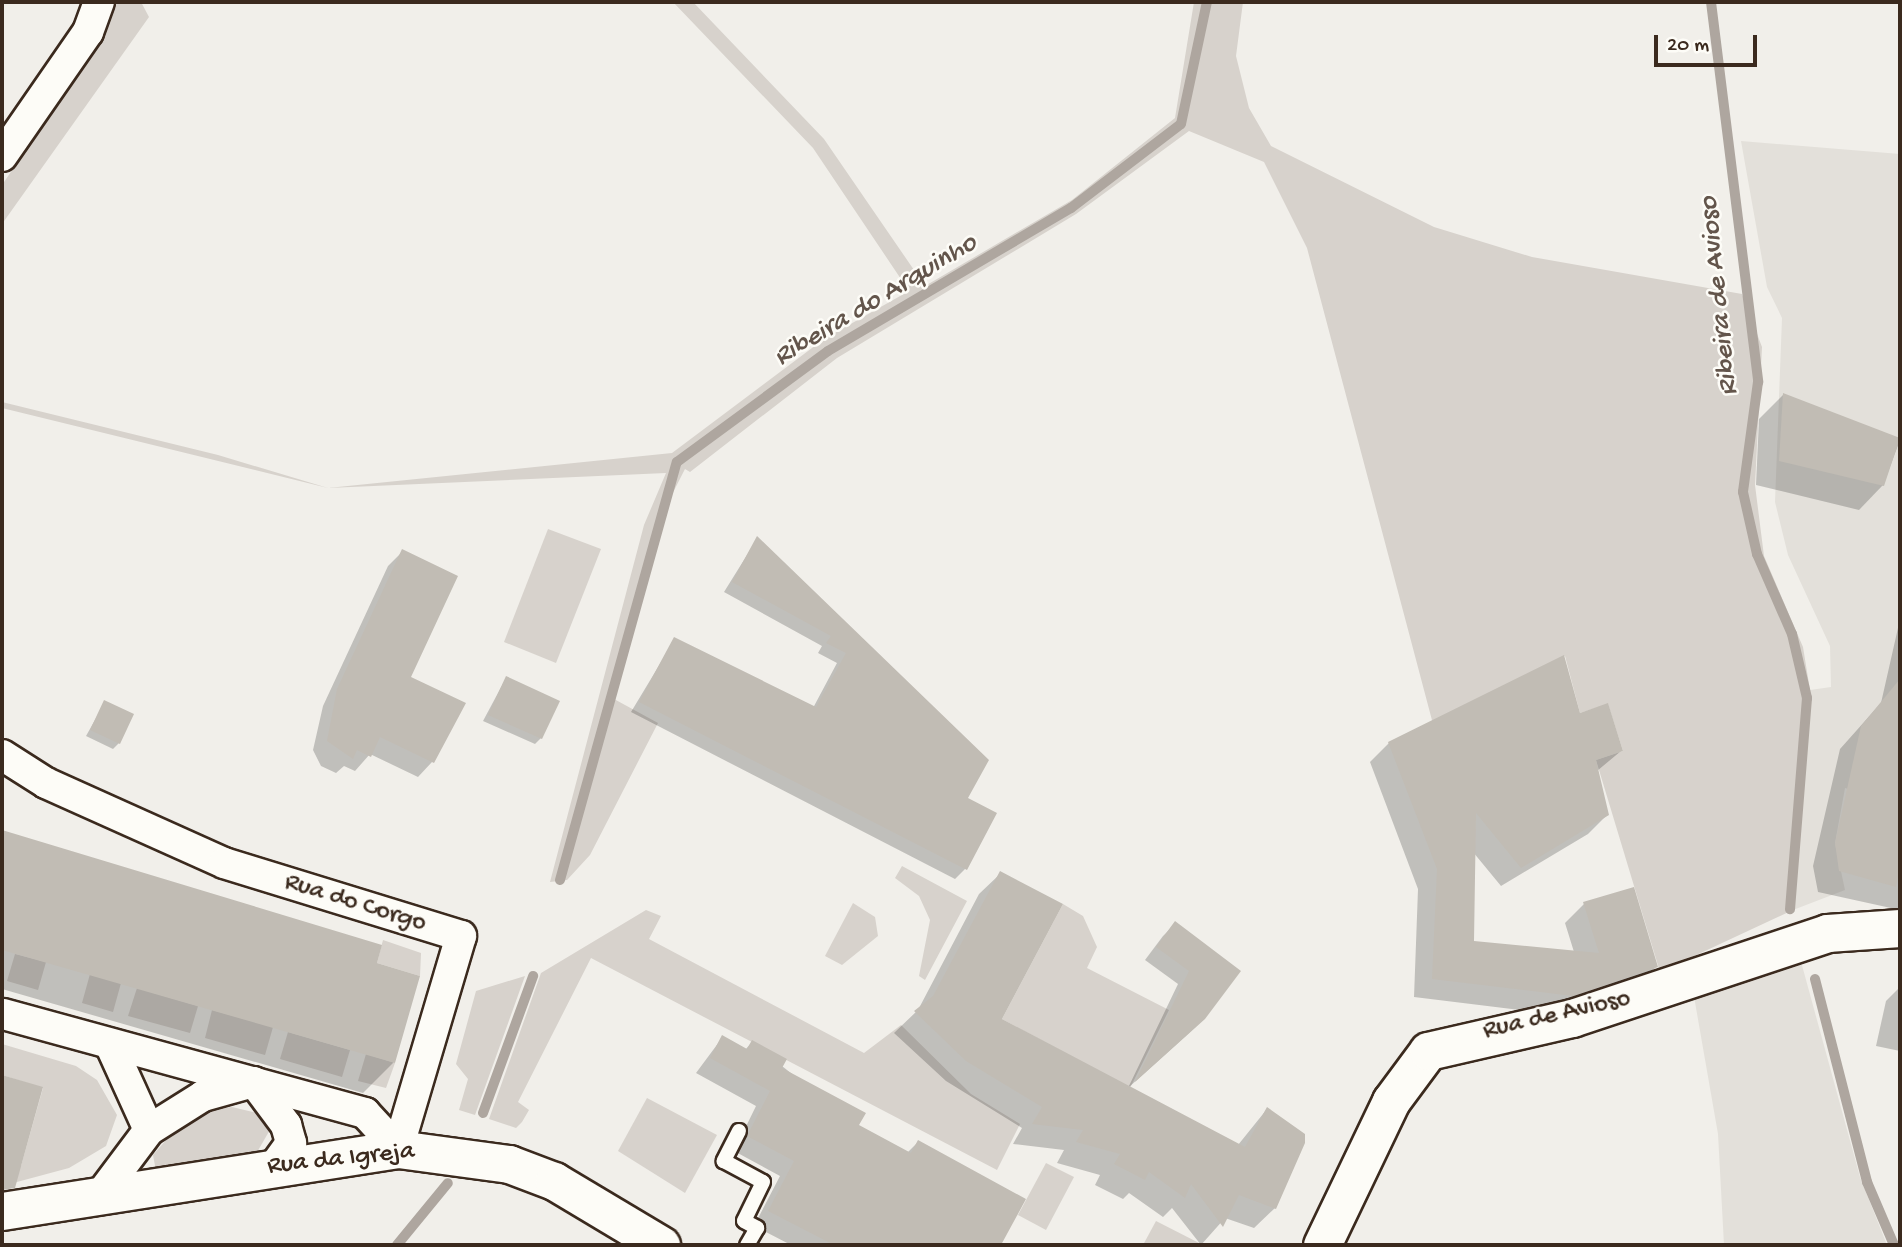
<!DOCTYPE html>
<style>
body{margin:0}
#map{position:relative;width:1902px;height:1247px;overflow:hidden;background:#f1efea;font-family:"Gochi Hand",sans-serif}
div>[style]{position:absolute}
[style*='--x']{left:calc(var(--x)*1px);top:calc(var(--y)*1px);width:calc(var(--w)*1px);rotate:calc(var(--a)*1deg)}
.built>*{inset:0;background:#e3e0da}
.green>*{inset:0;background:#d7d2cc}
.shadow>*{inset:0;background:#0003}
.stream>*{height:10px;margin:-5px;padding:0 5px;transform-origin:5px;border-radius:5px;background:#aea69f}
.building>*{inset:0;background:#c1bcb4}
.roads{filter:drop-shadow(2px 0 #3b2a1e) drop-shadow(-2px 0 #3b2a1e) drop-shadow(0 2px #3b2a1e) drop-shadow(0 -2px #3b2a1e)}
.service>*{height:14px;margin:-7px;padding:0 7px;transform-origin:7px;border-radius:7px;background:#fdfcf7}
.minor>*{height:30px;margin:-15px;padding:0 15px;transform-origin:15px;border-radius:15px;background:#fdfcf7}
.tertiary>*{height:37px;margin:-18.5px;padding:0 18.5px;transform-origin:18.5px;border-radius:18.5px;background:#fdfcf7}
span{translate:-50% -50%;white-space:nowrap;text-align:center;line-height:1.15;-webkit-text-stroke:5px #fdfcf7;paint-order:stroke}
.street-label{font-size:26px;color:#3b2a1e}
.water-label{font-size:28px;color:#63554b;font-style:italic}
.frame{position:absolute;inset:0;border:4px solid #3b2a1e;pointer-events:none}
.scale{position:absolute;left:1654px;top:35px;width:103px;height:32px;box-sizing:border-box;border:4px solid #3b2a1e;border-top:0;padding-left:9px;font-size:21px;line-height:24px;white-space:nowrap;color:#3b2a1e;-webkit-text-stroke:5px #fdfcf7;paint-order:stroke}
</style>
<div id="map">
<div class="built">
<div style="clip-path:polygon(1741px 141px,1900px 154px,1900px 803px,1845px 788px,1835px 843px,1845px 890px,1793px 910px,1810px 690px,1831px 687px,1830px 646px,1788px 555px,1775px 502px,1782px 318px,1767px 287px)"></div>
<div style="clip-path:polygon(1797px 947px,1860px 1177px,1887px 1245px,1724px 1245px,1718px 1134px,1692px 985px)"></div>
</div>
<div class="green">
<div style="clip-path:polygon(115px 2px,141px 2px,149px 17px,2px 224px,2px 185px,85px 63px)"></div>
<div style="clip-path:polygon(673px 2px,693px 2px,824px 139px,925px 286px,1072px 200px,1175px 118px,1194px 2px,1243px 2px,1236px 56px,1249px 108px,1271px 146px,1434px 227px,1532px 257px,1742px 294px,1762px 347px,1755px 485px,1764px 556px,1803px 647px,1810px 690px,1793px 910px,1660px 972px,1596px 760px,1623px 751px,1608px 704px,1580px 713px,1565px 656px,1433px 724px,1307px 248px,1264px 162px,1189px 131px,1076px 214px,837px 358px,690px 472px,685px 469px,664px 510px,614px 699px,658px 723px,590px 855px,567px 880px,550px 882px,644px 525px,666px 473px,328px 488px,2px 408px,2px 402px,218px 455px,328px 488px,672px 453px,824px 339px,909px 291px,813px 148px)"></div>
<div style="clip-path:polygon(548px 529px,601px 549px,556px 663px,504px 642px)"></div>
<div style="clip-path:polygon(902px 866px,967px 901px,925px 980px,919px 976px,930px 920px,919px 896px,895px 878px)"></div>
<div style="clip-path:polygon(853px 903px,875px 917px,878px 936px,842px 965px,825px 956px)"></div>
<div style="clip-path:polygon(1063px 904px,1083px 916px,1097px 947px,1087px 968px,1169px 1010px,1130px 1088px,1002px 1019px)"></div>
<div style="clip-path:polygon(646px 910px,661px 916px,649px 939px,864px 1053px,901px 1025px,971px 1094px,1020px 1124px,997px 1170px,591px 958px,518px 1102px,529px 1110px,522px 1122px,516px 1128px,489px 1119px,541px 973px)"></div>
<div style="clip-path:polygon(383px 940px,421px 953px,420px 976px,377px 963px)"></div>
<div style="clip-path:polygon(15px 954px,46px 962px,38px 990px,7px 981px)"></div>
<div style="clip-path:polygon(90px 974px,121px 983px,113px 1012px,82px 1003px)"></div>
<div style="clip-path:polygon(525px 976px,475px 1115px,459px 1110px,468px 1079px,456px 1064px,476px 991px)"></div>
<div style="clip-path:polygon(137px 988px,198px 1006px,190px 1033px,128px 1016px)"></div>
<div style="clip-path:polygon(212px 1010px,273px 1027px,265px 1055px,205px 1038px)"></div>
<div style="clip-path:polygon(288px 1032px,350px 1050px,342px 1077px,280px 1059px)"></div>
<div style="clip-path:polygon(2px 1044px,76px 1066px,97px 1080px,117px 1115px,106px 1146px,69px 1168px,2px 1186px,2px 1160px,21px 1166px,43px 1088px,2px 1075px)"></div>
<div style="clip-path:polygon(366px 1054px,395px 1063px,386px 1088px,358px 1081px)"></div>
<div style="clip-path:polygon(647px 1098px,717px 1135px,685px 1193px,618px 1151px)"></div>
<div style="clip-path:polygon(232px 1107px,261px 1114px,271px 1128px,256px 1154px,156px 1171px,153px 1155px,180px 1124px,202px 1111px)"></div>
<div style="clip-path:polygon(1046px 1163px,1074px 1177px,1046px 1230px,1018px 1215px)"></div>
<div style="clip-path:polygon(1156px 1221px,1203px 1245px,1143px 1245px)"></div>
</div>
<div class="shadow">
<div style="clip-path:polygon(1783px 395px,1900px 440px,1883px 485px,1859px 510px,1756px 485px,1759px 419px)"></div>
<div style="clip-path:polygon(757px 539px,966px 798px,965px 869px,955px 879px,631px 712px,675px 639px,813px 708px,837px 663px,818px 653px,822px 646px,724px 592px)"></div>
<div style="clip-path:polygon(403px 551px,408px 678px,432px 762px,418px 777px,370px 754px,355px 771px,344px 766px,336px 773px,321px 766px,313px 750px,323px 706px,388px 566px)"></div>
<div style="clip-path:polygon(1900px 619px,1900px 910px,1818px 892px,1813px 866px,1840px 749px,1881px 703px)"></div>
<div style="clip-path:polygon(506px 678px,541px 738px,535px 744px,483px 721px)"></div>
<div style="clip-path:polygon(105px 702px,119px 743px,113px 749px,86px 736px)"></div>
<div style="clip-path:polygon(1579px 715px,1621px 751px,1597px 771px,1607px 815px,1588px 834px,1501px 886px,1473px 852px,1472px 943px,1574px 952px,1565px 923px,1584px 904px,1656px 967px,1637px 986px,1552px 1014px,1414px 997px,1418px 889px,1370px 762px,1389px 743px)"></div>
<div style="clip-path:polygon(2px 832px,380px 946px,375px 965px,394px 1062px,363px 1093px,2px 989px)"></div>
<div style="clip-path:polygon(1000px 874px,999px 1020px,1128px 1088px,1178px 984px,1145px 960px,1163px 936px,1175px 924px,1238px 971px,1190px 1032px,1128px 1088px,1238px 1145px,1267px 1109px,1275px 1208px,1254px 1228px,1225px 1218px,1201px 1245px,1172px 1208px,1163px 1217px,1129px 1193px,1123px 1199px,1095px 1185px,1100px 1175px,1057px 1163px,1064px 1150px,1013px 1144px,1022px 1128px,946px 1081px,894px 1033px,918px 1010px,979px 894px)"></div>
<div style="clip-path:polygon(1900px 987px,1900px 1051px,1876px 1046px,1886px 1001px)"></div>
<div style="clip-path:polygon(722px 1038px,745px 1050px,752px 1042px,857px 1126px,907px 1153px,918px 1142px,1002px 1240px,791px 1245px,754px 1226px,780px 1176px,734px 1151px,756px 1106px,696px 1073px)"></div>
<div style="clip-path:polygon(2px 1077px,41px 1089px,19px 1165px,2px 1183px)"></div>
</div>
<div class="stream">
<div style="--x:1711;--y:2;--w:383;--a:82.9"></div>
<div style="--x:1758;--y:382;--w:111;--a:97.8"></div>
<div style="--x:1743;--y:492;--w:64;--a:77.3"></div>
<div style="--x:1757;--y:554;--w:87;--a:66.4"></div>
<div style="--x:1792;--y:634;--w:66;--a:76.8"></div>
<div style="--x:1807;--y:698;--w:212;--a:94.6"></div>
<div style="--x:560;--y:880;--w:434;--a:-74.4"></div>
<div style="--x:677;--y:462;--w:187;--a:-36.3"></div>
<div style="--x:828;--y:351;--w:282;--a:-30.5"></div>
<div style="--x:1071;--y:208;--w:138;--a:-37.4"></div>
<div style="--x:1181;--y:124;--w:125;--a:-78"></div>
<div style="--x:1815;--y:979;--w:210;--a:75.6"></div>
<div style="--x:1867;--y:1182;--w:69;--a:66.8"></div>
<div style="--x:483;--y:1113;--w:146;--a:-69.9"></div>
<div style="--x:397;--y:1245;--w:80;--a:-50.6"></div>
</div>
<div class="building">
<div style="clip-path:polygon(1783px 393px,1900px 438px,1884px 486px,1779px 461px)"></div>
<div style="clip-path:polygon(757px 536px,989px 760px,968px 798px,997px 813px,967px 870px,639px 702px,674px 637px,816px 707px,846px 653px,826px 643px,831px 636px,732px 582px)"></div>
<div style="clip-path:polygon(402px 549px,458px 576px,411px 677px,466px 703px,434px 763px,380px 737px,371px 757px,357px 750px,353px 759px,327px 741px,337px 689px)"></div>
<div style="clip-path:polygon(1564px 655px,1580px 713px,1608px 703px,1623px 751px,1596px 760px,1609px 815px,1521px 868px,1476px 813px,1474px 941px,1599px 953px,1583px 902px,1634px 887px,1658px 967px,1573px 996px,1432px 979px,1437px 869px,1388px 742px)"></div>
<div style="clip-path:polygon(506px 676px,560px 701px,542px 739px,488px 715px)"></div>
<div style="clip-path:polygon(1900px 679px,1900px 866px,1896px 887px,1839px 871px,1835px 843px,1861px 726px)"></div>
<div style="clip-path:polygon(104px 700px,134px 714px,120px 744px,90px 730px)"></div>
<div style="clip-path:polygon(2px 830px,382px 945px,377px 963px,420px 976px,395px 1063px,2px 950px)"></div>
<div style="clip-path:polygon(1000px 871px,1063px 904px,1002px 1019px,1245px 1147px,1267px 1107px,1305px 1134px,1305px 1143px,1276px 1209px,1239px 1195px,1223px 1227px,1191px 1184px,1185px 1198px,1149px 1172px,1145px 1180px,1114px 1164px,1120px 1154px,1076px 1142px,1083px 1130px,1032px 1124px,1042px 1107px,966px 1061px,914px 1011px,933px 996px)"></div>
<div style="clip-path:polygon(1175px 921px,1241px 971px,1205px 1019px,1135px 1082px,1189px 971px,1156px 947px)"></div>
<div style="clip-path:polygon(722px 1035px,747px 1049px,752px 1040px,787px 1059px,782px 1068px,866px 1113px,859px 1125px,911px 1153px,918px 1140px,1026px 1199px,1001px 1245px,834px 1245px,768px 1211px,794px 1161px,747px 1136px,770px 1091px,710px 1058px)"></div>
<div style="clip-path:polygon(2px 1075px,43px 1087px,15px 1188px,2px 1190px)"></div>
</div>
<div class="roads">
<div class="service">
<div style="--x:739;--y:1131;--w:34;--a:117"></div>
<div style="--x:724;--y:1161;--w:44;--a:28.3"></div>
<div style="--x:763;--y:1182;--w:43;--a:116"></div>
<div style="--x:744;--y:1221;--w:15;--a:28"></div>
<div style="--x:757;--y:1228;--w:20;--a:120"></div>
</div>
<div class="minor">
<div style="--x:2;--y:156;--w:151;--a:-55.3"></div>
<div style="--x:88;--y:32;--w:32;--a:-70"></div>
<div style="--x:2;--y:755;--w:52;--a:32.5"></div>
<div style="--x:46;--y:783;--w:195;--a:24.2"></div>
<div style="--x:224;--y:863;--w:248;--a:17.1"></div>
<div style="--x:461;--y:936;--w:222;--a:106.5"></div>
<div style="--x:398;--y:1149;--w:49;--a:-132.5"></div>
<div style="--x:365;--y:1113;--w:376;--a:-164.7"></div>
<div style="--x:110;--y:1044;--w:94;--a:65.6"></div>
<div style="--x:254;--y:1082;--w:54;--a:53.3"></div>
<div style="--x:286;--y:1125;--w:19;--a:74"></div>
<div style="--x:291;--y:1143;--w:29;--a:126"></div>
<div style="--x:101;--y:1194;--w:80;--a:-53.1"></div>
<div style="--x:149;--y:1130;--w:64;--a:-32.2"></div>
<div style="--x:203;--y:1096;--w:52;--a:-15.6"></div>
</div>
<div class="tertiary">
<div style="--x:2;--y:1211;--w:401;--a:-8.9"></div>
<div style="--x:398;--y:1149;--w:112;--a:7.7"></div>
<div style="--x:509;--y:1164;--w:48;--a:20.7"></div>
<div style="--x:554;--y:1181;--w:125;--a:30.9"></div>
<div style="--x:1322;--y:1245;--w:160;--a:-64.4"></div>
<div style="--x:1391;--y:1101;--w:62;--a:-53.5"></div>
<div style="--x:1428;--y:1051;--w:148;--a:-12.9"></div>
<div style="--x:1572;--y:1018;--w:269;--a:-18.4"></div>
<div style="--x:1827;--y:933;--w:73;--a:-3.9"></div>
</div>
</div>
<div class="street-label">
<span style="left:355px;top:904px;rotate:17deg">Rua do Corgo</span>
<span style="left:1557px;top:1016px;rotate:-13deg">Rua de Avioso</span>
<span style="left:341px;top:1160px;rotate:-6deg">Rua da Igreja</span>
</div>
<div class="water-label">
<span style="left:1720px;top:296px;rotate:-96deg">Ribeira de Avioso</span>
<span style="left:876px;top:301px;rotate:-31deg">Ribeira do Arquinho</span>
</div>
<div class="frame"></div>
<div class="scale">20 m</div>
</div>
